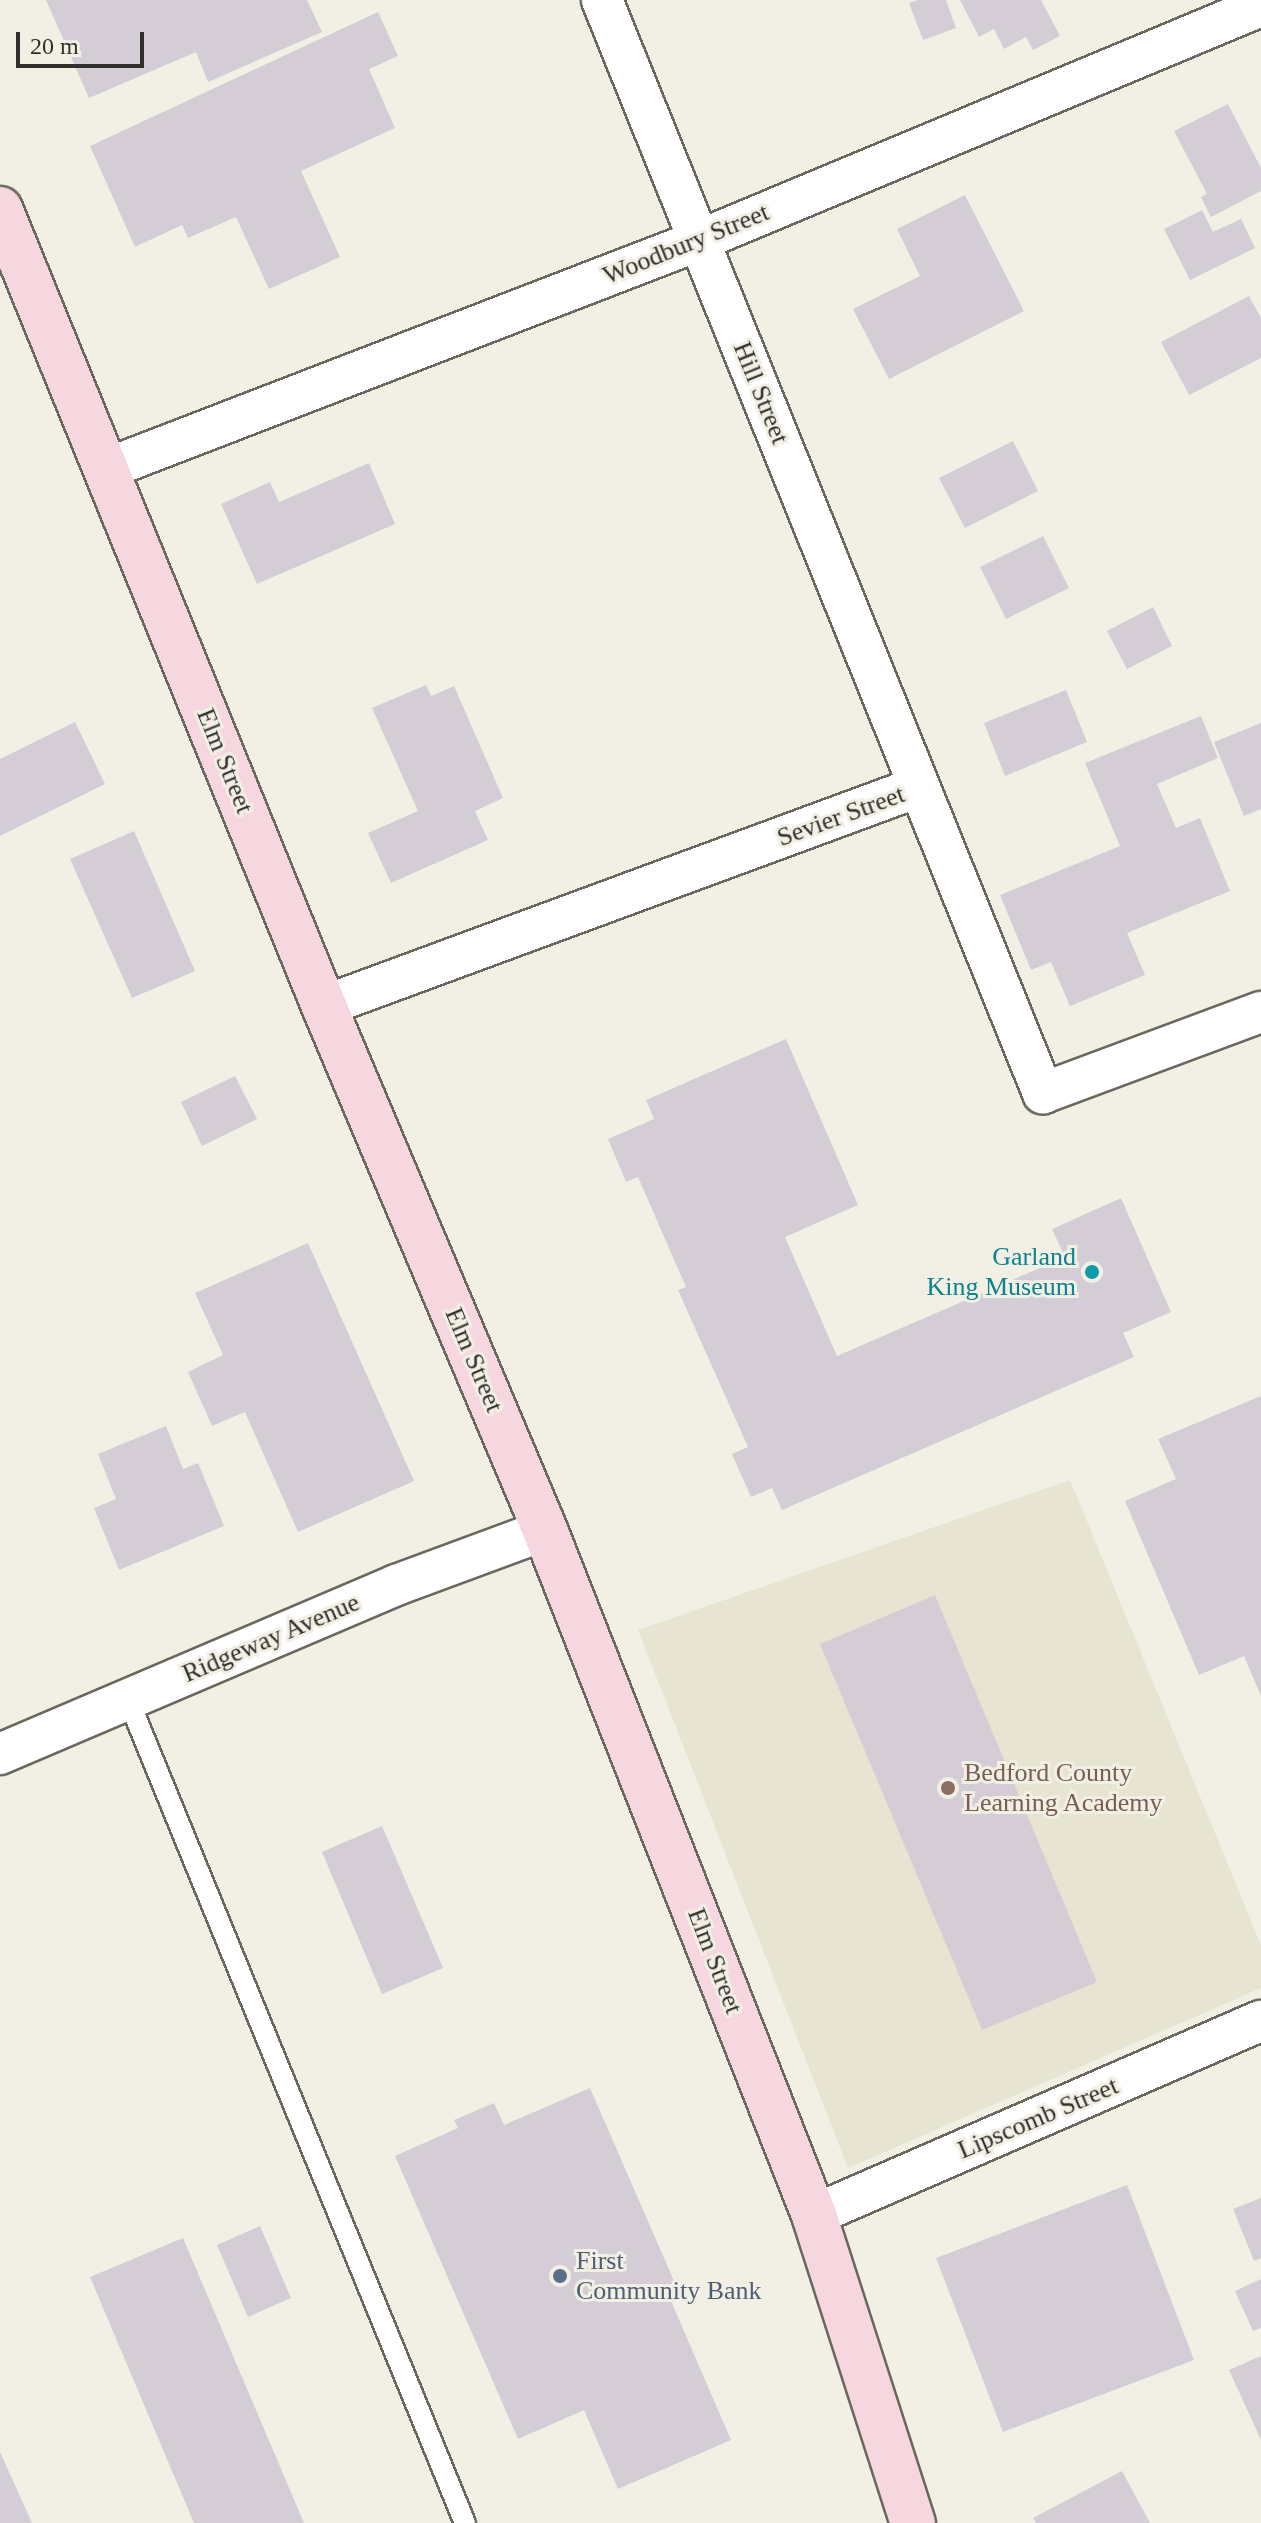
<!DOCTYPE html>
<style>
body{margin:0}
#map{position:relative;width:1261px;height:2523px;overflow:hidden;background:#f2efe4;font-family:"Times New Roman",serif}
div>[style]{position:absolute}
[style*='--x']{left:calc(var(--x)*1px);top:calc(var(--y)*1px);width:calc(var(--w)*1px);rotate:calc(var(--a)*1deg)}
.built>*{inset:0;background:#e8e4d2}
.building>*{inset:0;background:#d5cdd6}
.roads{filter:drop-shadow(2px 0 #6a685e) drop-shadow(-2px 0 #6a685e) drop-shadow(0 2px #6a685e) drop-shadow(0 -2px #6a685e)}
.lane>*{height:20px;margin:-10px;padding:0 10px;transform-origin:10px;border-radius:10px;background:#fff}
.street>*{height:40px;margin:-20px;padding:0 20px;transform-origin:20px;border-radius:20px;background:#fff}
.primary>*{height:44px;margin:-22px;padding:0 22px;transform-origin:22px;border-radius:22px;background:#f7d7df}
.dots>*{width:22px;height:22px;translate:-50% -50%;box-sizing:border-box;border:4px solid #f2efe4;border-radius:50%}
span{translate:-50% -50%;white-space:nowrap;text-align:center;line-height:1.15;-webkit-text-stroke:6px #f2efe4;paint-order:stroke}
.street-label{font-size:26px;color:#302f2b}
.culture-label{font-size:26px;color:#0d838f}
.right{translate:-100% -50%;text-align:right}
.education-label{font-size:26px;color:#785e54}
.left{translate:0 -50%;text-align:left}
.service-label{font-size:26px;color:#4e5e75}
.scale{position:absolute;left:16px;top:32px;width:128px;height:36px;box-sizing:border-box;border:4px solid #302f2b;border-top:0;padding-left:10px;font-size:24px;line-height:28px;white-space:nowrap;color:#302f2b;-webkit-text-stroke:6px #f2efe4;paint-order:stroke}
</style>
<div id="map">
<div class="built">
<div style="clip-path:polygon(1070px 1480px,1261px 1945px,1261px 1988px,848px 2168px,638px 1630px)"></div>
</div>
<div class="building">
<div style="clip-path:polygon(46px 0,307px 0,322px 32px,208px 82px,196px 52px,89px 98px)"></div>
<div style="clip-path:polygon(918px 0,946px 0,956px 28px,923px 40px,909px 3px)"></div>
<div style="clip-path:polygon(960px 0,1041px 0,1060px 36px,1033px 50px,1026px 37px,1004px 49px,994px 29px,979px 37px)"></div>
<div style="clip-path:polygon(378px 12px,398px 56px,369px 69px,395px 128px,301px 171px,340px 257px,269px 289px,236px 217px,188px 238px,182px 225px,135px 247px,90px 146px)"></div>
<div style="clip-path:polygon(1228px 104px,1261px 168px,1261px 191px,1211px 217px,1201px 197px,1207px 194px,1174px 131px)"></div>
<div style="clip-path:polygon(965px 195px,1024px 311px,889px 379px,853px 309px,920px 276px,897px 229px)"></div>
<div style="clip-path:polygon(1202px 210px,1213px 232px,1241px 219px,1255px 248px,1190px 280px,1164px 229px)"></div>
<div style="clip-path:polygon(1249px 296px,1261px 318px,1261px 358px,1189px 395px,1161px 342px)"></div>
<div style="clip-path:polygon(1013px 441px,1038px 491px,965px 528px,939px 478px)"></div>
<div style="clip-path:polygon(369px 463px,395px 524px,257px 584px,221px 504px,270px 482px,279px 502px)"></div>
<div style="clip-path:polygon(1043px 536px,1069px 588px,1006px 619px,980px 567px)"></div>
<div style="clip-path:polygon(1153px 607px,1172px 646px,1127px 669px,1107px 631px)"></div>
<div style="clip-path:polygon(426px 685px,431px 696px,454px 686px,503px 798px,475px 811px,488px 840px,391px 883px,368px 833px,418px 811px,372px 708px)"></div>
<div style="clip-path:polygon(1066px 690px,1087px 742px,1005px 776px,984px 723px)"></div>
<div style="clip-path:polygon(1201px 716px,1218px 758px,1157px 784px,1176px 828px,1200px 818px,1230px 891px,1127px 933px,1145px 975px,1070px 1006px,1051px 962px,1031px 970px,1000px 895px,1120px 846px,1085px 763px)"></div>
<div style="clip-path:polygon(75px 722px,105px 784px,0 836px,0 759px)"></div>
<div style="clip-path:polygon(1261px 723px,1261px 809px,1244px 816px,1214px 742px)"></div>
<div style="clip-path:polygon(134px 831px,195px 971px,132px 998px,70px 859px)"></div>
<div style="clip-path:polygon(786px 1039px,858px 1205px,785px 1237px,837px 1356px,1065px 1257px,1052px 1229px,1121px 1198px,1171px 1312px,1123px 1333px,1134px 1357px,782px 1510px,772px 1488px,751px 1497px,732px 1454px,748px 1447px,678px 1290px,686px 1287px,638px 1177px,626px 1182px,608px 1139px,654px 1119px,646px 1100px)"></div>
<div style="clip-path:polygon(235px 1076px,257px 1119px,202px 1146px,181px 1102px)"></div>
<div style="clip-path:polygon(308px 1243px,414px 1481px,298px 1532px,245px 1412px,212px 1426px,188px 1372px,223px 1355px,195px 1293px)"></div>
<div style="clip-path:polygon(1261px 1396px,1261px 1696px,1244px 1656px,1199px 1675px,1125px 1501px,1176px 1479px,1158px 1439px)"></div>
<div style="clip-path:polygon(166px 1426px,183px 1469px,198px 1463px,224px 1526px,119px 1570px,94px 1508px,116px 1499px,98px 1454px)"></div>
<div style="clip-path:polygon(935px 1595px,1097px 1982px,982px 2030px,820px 1644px)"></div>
<div style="clip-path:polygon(382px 1826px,443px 1968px,382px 1994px,322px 1852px)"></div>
<div style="clip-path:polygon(590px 2088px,681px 2297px,671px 2301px,731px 2440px,618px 2489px,584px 2410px,518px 2439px,395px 2156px,458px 2128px,454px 2120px,494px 2103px,504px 2125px)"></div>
<div style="clip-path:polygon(1127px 2185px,1194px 2360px,1003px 2432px,936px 2258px)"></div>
<div style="clip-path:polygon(1261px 2198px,1261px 2258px,1254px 2261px,1233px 2209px)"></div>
<div style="clip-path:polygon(260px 2226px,291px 2298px,248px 2317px,217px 2245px)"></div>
<div style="clip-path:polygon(183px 2238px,304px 2523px,194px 2523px,90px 2277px)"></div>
<div style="clip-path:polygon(1261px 2279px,1261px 2328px,1253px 2331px,1235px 2291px)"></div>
<div style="clip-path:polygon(1261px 2356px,1261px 2440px,1229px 2370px)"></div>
<div style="clip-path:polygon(0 2452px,32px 2523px,0 2523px)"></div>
<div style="clip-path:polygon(1122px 2471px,1150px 2523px,1036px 2523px,1033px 2518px)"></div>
</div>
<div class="roads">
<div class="lane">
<div style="--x:128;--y:1699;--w:890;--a:67.76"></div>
</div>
<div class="street">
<div style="--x:602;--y:0;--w:1179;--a:68.03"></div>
<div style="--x:1043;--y:1093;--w:233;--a:-20.4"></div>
<div style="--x:106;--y:469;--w:637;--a:-21.08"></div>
<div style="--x:700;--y:240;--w:608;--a:-22.64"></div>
<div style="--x:324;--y:1006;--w:633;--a:-20.24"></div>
<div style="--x:0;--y:1754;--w:431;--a:-23.1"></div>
<div style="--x:396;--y:1585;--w:159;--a:-20.3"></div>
<div style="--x:814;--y:2215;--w:487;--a:-23.5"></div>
</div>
<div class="primary">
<div style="--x:0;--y:209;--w:860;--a:67.88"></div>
<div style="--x:324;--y:1006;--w:569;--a:67.13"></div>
<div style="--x:545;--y:1530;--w:736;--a:68.56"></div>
<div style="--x:814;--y:2215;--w:324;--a:72.2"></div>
</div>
</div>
<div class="dots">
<div style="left:1092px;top:1272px;background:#0f9aa8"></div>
<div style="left:948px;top:1788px;background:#8d6e63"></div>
<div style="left:560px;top:2276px;background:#5c6f8a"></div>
</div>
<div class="street-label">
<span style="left:686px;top:244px;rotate:-22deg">Woodbury Street</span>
<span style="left:761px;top:393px;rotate:68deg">Hill Street</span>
<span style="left:225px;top:761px;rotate:68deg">Elm Street</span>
<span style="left:841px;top:816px;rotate:-20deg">Sevier Street</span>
<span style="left:474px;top:1360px;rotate:67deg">Elm Street</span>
<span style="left:271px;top:1638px;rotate:-23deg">Ridgeway Avenue</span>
<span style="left:715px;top:1961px;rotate:69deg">Elm Street</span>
<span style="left:1038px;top:2118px;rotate:-23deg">Lipscomb Street</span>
</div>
<div class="culture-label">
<span class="right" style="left:1076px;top:1272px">Garland<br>King Museum</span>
</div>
<div class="education-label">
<span class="left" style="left:964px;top:1788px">Bedford County<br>Learning Academy</span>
</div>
<div class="service-label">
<span class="left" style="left:576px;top:2276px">First<br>Community Bank</span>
</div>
<div class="scale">20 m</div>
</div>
